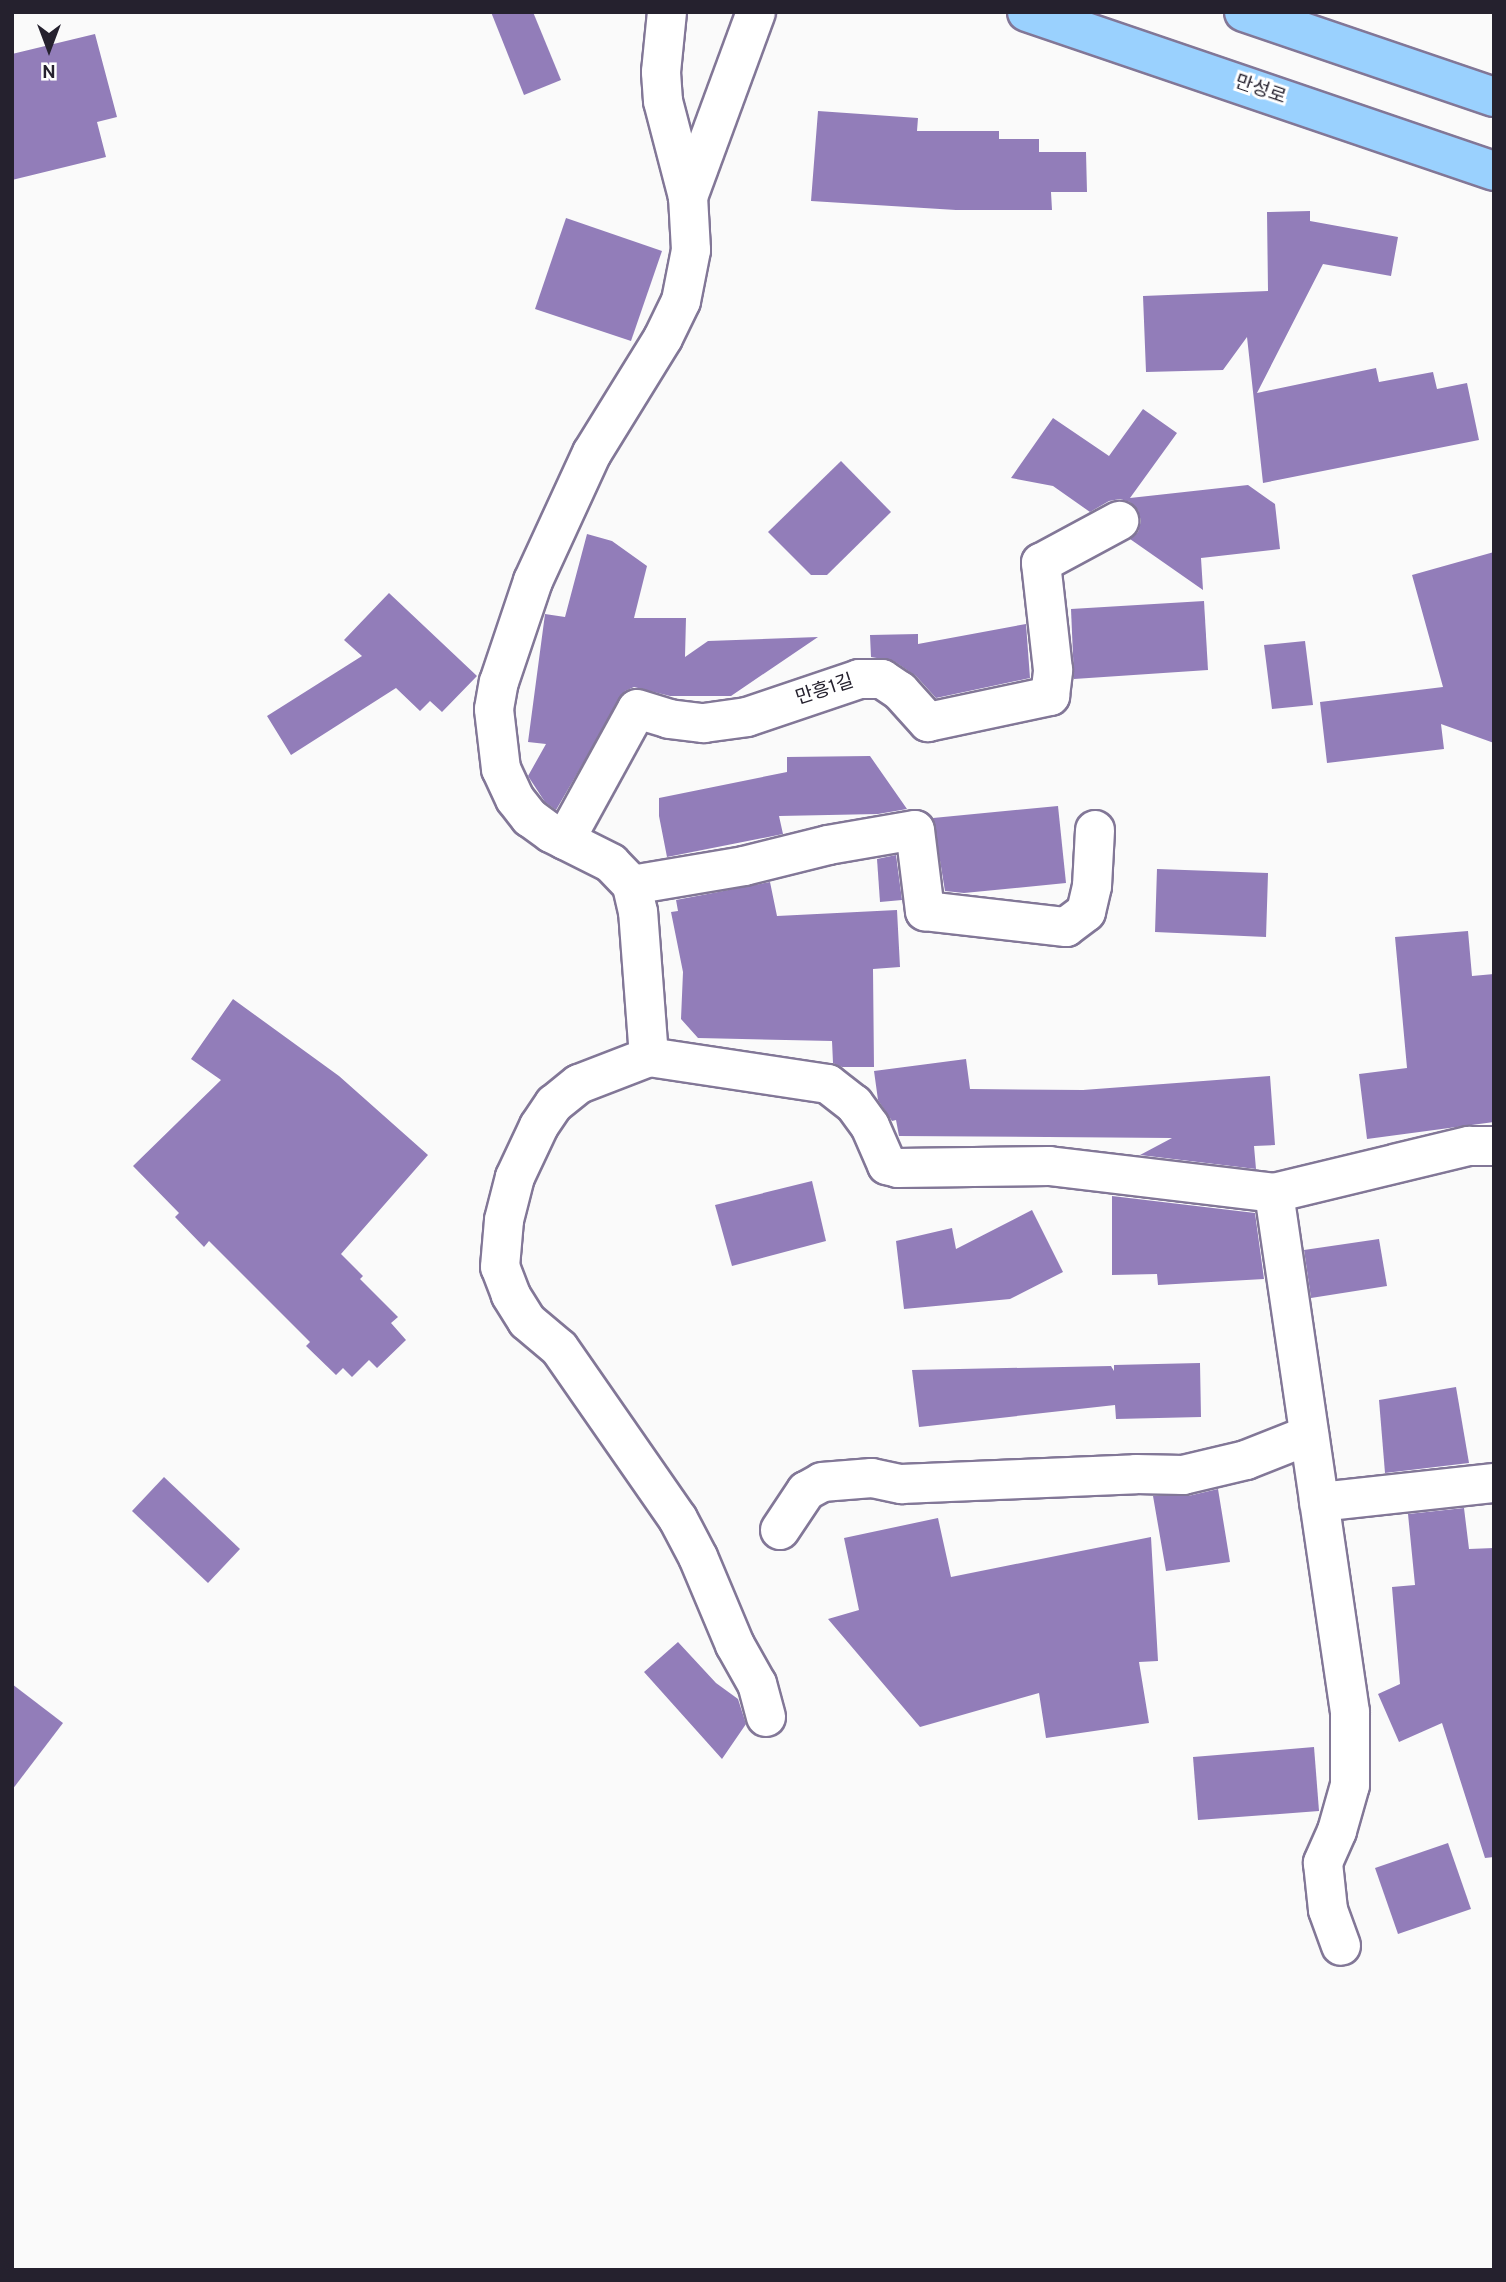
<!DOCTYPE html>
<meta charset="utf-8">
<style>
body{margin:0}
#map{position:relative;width:1506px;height:2282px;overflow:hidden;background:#fafafa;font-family:Overpass,"Noto Sans KR",sans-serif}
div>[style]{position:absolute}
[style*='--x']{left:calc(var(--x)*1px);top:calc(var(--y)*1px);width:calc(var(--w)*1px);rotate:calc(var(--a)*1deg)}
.building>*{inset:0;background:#927db9}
.roads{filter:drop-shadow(2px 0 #827797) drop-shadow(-2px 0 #827797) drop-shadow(0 2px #827797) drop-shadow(0 -2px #827797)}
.minor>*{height:38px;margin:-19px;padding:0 19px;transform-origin:19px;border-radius:19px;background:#fff}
.major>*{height:38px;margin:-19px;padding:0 19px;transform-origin:19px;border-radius:19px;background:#9ad1fe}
span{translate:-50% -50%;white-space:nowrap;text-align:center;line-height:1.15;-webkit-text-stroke:6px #fff;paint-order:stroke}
.street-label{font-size:19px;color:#25212e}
.frame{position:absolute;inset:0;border:14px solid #25212e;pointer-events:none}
.north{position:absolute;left:14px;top:14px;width:70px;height:70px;-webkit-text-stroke:5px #fff;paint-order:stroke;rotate:180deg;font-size:19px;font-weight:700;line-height:28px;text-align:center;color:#25212e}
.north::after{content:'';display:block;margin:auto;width:24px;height:32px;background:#25212e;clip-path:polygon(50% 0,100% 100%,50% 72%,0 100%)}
</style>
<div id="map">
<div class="building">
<div style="clip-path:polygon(491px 12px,533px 12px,561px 80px,524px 95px)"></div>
<div style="clip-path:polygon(95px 34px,117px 117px,97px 122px,106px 157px,12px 180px,12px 54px)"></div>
<div style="clip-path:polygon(818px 111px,918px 118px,917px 131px,999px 131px,999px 139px,1039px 139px,1039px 152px,1086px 152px,1087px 192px,1051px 192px,1052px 210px,956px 210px,811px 201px)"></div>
<div style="clip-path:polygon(1310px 211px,1310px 221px,1398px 237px,1391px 276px,1323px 264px,1257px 393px,1376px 368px,1379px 382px,1433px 372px,1437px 389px,1467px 383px,1479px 440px,1263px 483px,1247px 337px,1223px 370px,1146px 372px,1143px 296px,1268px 291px,1267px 212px)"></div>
<div style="clip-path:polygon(566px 218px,662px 251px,631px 341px,535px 309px)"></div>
<div style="clip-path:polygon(1143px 409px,1177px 433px,1130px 498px,1248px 485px,1275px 504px,1280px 549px,1201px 558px,1203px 590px,1130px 539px,1138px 532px,1141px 521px,1138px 510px,1130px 502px,1120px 499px,1109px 501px,1090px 512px,1053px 486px,1011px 478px,1053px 418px,1109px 456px)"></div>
<div style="clip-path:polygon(841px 461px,891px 512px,827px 575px,811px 575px,768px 532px)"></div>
<div style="clip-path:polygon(587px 534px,612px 541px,647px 566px,634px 618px,686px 618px,685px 657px,708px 641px,818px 637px,731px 696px,670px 696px,634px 687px,625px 691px,556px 810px,545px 802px,528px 776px,546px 744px,528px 742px,545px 614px,565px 617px)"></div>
<div style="clip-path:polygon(1494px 552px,1494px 743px,1441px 724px,1444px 749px,1327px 763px,1320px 702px,1443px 687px,1412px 575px)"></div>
<div style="clip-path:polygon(389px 593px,477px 676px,442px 712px,430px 701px,420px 711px,396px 688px,291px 755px,267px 716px,362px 656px,344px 640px)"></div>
<div style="clip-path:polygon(1204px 601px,1208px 670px,1074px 679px,1071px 609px)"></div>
<div style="clip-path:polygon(1026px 624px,1030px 678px,936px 698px,916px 676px,894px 661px,871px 657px,870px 635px,918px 634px,918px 644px)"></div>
<div style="clip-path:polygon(1305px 641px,1313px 705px,1272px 709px,1264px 645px)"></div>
<div style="clip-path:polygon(870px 756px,907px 809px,878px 814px,779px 816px,783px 834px,667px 857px,659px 816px,659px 798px,787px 772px,787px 757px)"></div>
<div style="clip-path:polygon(1058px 806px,1066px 883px,964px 893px,945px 891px,933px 818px)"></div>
<div style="clip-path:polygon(896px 855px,902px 900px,880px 902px,877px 859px)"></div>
<div style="clip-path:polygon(1157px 869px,1268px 873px,1266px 937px,1155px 932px)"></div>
<div style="clip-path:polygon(770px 882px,777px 916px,897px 910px,900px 967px,873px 969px,874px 1067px,842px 1067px,833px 1063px,832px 1041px,698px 1038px,681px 1019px,683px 972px,671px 912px,678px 911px,676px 900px)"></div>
<div style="clip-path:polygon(1468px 931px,1472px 976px,1494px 974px,1494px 1122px,1367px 1139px,1359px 1074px,1407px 1068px,1395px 937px)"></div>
<div style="clip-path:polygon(233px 999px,339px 1076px,428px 1155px,341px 1254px,363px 1276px,360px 1279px,398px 1317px,391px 1323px,406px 1340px,377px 1368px,369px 1360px,352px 1377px,343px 1368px,336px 1375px,306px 1346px,310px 1342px,209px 1241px,204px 1247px,175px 1217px,179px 1213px,133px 1166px,221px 1080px,191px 1059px)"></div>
<div style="clip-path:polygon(966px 1059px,970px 1089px,1083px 1090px,1270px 1076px,1275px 1145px,1254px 1146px,1256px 1169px,1140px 1155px,1172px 1138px,899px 1136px,896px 1120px,892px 1121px,878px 1100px,874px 1071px)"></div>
<div style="clip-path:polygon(812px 1181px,826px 1241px,732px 1266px,715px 1205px)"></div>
<div style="clip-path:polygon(1112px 1196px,1255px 1213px,1264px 1279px,1158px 1285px,1157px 1274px,1112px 1275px)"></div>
<div style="clip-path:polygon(1032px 1210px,1063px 1272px,1010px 1299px,904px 1309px,896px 1241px,952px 1228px,956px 1249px)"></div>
<div style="clip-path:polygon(1379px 1239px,1387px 1286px,1311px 1298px,1304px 1250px)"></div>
<div style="clip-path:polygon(1200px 1363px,1201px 1417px,1116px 1419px,1115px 1405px,919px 1427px,912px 1370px,1111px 1366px,1114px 1371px,1114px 1365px)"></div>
<div style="clip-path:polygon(1456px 1387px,1469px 1463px,1385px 1473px,1379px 1400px)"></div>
<div style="clip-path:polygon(164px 1477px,240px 1549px,208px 1583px,132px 1511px)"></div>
<div style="clip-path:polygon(1218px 1489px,1230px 1562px,1166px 1571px,1153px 1496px,1188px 1496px)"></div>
<div style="clip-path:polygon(1464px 1508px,1469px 1549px,1494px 1548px,1494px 1857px,1485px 1858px,1442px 1723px,1399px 1742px,1378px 1694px,1400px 1684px,1392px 1587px,1415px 1585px,1408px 1514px)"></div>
<div style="clip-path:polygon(938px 1518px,951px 1577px,1151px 1537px,1158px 1661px,1139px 1662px,1149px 1723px,1046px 1738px,1039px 1693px,920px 1727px,828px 1619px,859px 1610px,844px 1538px)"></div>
<div style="clip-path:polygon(678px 1642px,716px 1683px,738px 1699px,746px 1724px,722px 1759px,644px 1672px)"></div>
<div style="clip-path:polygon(12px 1684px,63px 1723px,12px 1790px)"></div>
<div style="clip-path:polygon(1314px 1747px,1319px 1811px,1198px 1820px,1193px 1757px)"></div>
<div style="clip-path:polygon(1448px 1843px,1471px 1909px,1398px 1934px,1375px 1868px)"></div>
</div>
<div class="roads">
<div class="minor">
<div style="--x:688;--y:197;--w:197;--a:-69.8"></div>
<div style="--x:565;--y:840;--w:149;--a:-61.2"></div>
<div style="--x:637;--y:709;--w:34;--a:17"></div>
<div style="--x:669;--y:719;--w:35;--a:7"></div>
<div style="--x:704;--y:723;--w:43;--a:-7.9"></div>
<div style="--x:747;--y:717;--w:118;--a:-18.7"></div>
<div style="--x:859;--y:679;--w:23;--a:0"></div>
<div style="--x:882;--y:679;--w:22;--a:34"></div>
<div style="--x:900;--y:691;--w:42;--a:47.9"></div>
<div style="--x:928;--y:722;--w:125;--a:-12"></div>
<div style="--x:1050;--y:696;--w:26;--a:-83"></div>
<div style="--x:1053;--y:670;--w:108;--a:-96.4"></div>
<div style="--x:1041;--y:563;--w:89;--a:-28.3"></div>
<div style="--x:632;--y:885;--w:114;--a:-9.6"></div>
<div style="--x:744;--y:866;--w:87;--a:-14"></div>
<div style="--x:828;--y:845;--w:88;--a:-9.8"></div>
<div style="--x:915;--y:830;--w:82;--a:83"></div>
<div style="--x:925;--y:911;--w:142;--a:6.5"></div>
<div style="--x:1066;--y:927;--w:25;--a:-37"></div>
<div style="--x:1086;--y:912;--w:27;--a:-77"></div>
<div style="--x:1092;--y:886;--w:56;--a:-86.9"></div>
<div style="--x:649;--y:1057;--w:145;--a:-94.3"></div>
<div style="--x:638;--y:912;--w:28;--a:-103"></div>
<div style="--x:632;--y:885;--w:30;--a:-134"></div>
<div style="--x:611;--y:863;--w:67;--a:-153.4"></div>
<div style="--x:551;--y:833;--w:26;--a:-144"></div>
<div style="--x:530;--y:818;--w:24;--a:-128"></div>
<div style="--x:515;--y:799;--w:33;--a:-115"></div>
<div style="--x:501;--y:769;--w:60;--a:-96.7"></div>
<div style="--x:494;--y:709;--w:27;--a:-80"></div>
<div style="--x:499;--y:682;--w:107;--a:-71.4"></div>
<div style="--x:533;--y:581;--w:141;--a:-65.3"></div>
<div style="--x:592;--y:453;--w:135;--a:-58.3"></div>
<div style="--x:663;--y:338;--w:41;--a:-64.1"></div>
<div style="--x:681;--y:301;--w:52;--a:-78.9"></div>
<div style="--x:691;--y:250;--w:53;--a:-93.2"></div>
<div style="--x:688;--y:197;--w:99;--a:-104.6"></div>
<div style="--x:663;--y:101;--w:29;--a:-94"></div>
<div style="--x:661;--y:72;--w:60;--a:-84.3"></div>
<div style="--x:1274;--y:1193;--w:525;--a:81.67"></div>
<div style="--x:1350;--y:1712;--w:73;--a:90"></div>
<div style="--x:1350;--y:1785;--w:48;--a:105.8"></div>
<div style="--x:1337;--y:1831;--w:35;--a:114"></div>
<div style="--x:1323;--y:1863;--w:47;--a:83.9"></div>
<div style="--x:1328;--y:1910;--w:38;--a:70"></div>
<div style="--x:1319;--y:1502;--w:176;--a:-6.2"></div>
<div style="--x:780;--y:1530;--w:47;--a:-56.3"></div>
<div style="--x:806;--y:1491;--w:18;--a:-29"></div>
<div style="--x:822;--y:1482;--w:50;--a:-4.6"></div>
<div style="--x:872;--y:1478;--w:30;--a:12"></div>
<div style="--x:901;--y:1484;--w:235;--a:-2.4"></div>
<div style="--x:1136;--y:1474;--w:47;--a:1.2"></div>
<div style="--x:1183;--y:1475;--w:65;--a:-13.4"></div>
<div style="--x:1246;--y:1460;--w:68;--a:-21.6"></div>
<div style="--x:766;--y:1717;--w:34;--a:-105"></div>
<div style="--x:757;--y:1684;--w:45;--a:-119.4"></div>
<div style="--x:735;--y:1645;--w:95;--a:-112.8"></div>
<div style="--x:698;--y:1557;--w:43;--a:-117.8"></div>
<div style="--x:678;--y:1519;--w:208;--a:-124.8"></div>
<div style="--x:559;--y:1348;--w:42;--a:-139.8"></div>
<div style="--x:527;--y:1321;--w:31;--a:-122"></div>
<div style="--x:511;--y:1295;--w:30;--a:-111"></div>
<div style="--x:500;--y:1267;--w:47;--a:-85.1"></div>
<div style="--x:504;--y:1220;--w:44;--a:-75.7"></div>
<div style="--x:515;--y:1177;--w:56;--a:-64.8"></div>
<div style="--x:539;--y:1126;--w:27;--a:-56"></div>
<div style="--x:554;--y:1104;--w:32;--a:-39"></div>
<div style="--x:579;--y:1084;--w:75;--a:-21.1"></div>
<div style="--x:649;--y:1057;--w:181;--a:8.6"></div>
<div style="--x:828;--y:1084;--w:33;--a:38"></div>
<div style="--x:854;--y:1104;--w:27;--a:54"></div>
<div style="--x:870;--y:1126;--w:43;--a:66.4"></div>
<div style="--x:887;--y:1165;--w:11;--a:15"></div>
<div style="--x:898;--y:1168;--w:151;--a:-0.8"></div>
<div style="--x:1049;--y:1166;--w:227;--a:6.8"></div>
<div style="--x:1274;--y:1193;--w:201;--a:-13.6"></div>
<div style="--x:1469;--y:1146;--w:25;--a:0"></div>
</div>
<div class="major">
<div style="--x:1027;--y:12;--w:493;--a:18.8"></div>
<div style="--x:1244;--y:12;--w:264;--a:18.8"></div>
</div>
</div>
<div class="street-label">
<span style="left:1260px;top:91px;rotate:19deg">만성로</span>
<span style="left:825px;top:691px;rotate:-18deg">만흥1길</span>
</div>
<div class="frame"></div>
<div class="north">N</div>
</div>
